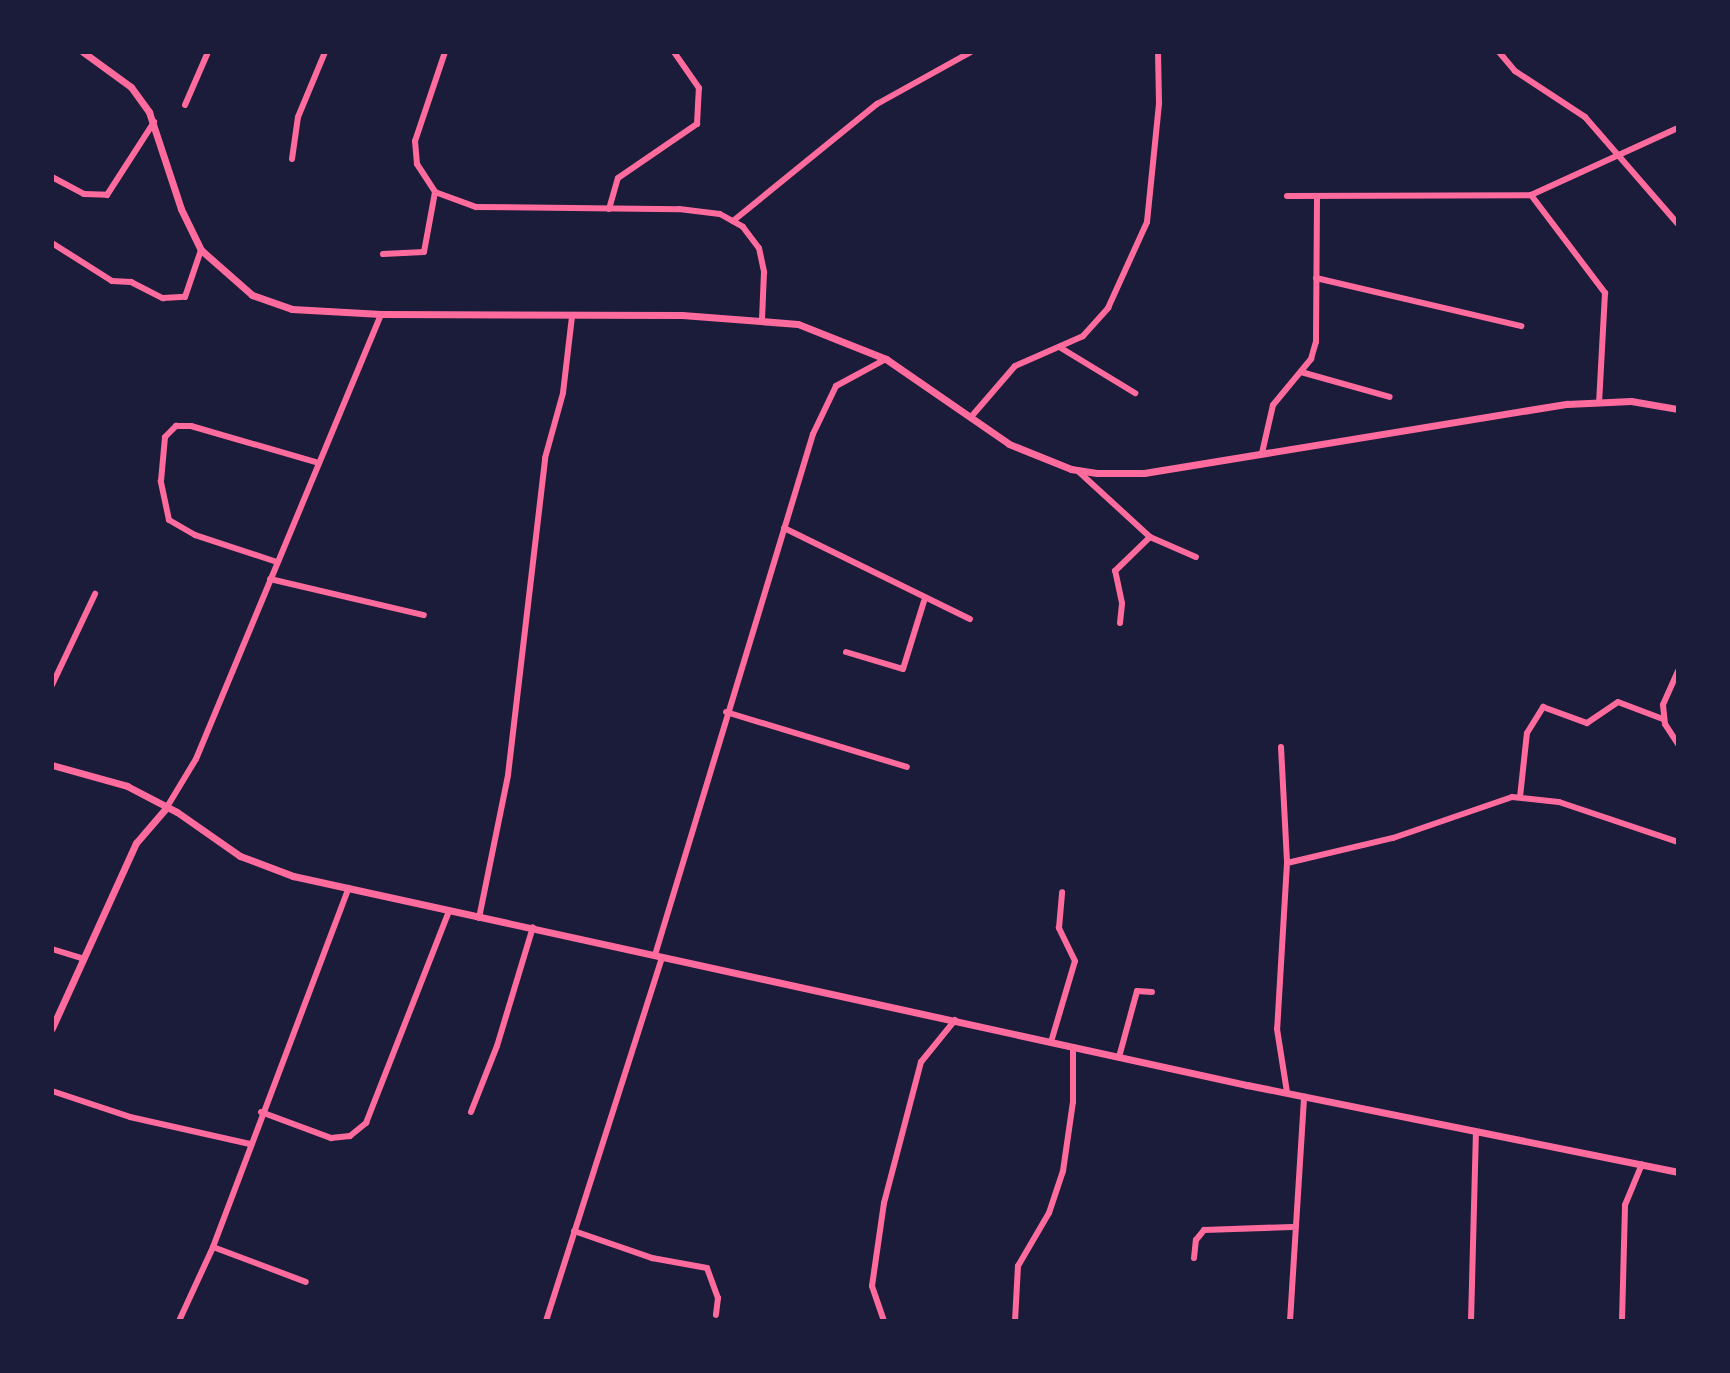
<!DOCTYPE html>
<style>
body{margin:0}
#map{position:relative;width:1730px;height:1373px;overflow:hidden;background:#1b1b3a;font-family:Lato,sans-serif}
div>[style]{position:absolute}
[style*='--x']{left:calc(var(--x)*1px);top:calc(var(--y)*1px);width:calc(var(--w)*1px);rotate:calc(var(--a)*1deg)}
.minor>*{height:6px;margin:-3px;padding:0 3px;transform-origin:3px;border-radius:3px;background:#ff6b9d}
.tertiary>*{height:7px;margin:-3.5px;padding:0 3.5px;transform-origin:3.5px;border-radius:3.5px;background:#ff6b9d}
span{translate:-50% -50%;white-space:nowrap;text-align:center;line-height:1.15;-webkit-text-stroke:7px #1b1b3a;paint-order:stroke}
.frame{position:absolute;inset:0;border:54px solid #1b1b3a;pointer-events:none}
</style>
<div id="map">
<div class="minor">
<div style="--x:445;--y:52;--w:94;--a:108.6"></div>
<div style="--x:415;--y:141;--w:23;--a:85"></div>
<div style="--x:417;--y:164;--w:33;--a:57"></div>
<div style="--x:435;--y:192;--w:44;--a:20.1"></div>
<div style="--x:476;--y:207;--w:203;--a:0.6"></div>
<div style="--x:679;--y:209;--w:41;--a:7"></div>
<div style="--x:720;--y:214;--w:26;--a:29"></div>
<div style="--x:743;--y:227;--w:26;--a:53"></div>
<div style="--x:759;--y:248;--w:25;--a:78"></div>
<div style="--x:764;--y:272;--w:48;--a:92.4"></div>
<div style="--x:1499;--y:52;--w:25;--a:50"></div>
<div style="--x:1515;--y:71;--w:84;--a:33.3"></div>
<div style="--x:1585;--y:117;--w:142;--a:49"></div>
<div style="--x:185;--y:105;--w:58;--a:-66.5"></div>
<div style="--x:292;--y:159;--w:42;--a:-81.9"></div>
<div style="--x:298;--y:117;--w:70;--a:-67.4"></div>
<div style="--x:52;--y:177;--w:36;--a:28"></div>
<div style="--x:84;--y:194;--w:23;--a:2"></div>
<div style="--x:107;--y:195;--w:87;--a:-57.2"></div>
<div style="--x:1531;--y:195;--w:123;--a:52.9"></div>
<div style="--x:1605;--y:293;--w:110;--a:93.1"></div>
<div style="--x:1287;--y:196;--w:244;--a:-0.2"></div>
<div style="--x:1531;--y:195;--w:162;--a:-24.5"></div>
<div style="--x:609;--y:209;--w:32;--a:-74"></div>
<div style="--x:618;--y:178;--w:96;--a:-34.4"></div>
<div style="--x:697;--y:124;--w:36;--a:-87"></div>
<div style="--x:699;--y:88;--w:44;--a:-124.8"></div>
<div style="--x:733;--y:221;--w:186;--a:-39.1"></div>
<div style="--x:877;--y:104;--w:107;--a:-29"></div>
<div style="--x:52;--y:243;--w:71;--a:32.3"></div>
<div style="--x:112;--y:281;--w:19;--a:3"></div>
<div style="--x:131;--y:282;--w:36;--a:27"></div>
<div style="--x:163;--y:298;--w:22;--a:-3"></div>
<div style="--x:185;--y:297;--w:50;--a:-71.2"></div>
<div style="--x:383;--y:254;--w:41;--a:-2.8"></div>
<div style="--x:424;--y:252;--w:61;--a:-79.6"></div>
<div style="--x:1316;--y:278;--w:211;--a:13.2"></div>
<div style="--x:1061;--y:348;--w:87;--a:31.3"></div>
<div style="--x:1301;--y:372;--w:92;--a:15.7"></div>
<div style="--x:971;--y:417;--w:67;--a:-49.2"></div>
<div style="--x:1015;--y:366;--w:74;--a:-23.8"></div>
<div style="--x:1083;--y:336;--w:38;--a:-48"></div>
<div style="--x:1108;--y:308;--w:94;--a:-65.6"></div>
<div style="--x:1147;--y:222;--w:120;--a:-84.2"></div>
<div style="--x:1159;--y:103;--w:51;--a:-91.1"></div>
<div style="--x:1262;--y:453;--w:49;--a:-77.1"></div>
<div style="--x:1273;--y:405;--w:60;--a:-50.4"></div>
<div style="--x:1311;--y:359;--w:18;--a:-74"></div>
<div style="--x:1316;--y:342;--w:146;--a:-89.6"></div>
<div style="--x:1078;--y:471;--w:98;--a:42.5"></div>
<div style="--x:1150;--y:537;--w:50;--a:23.5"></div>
<div style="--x:784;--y:528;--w:207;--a:26.1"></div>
<div style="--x:277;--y:562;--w:86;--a:-161.8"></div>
<div style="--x:195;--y:535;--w:30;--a:-150"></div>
<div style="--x:169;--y:520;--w:40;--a:-102"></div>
<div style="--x:161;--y:481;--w:44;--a:-84.8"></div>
<div style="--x:165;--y:437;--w:16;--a:-45"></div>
<div style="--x:176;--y:426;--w:15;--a:0"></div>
<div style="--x:191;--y:426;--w:130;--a:16.1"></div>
<div style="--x:270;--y:579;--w:158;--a:13.2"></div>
<div style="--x:1120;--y:623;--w:20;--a:-84"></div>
<div style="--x:1122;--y:603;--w:33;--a:-102"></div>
<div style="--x:1115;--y:571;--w:49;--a:-44.2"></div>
<div style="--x:846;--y:652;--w:59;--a:16.6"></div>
<div style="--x:903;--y:669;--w:71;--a:-72.8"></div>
<div style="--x:1678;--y:671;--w:37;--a:114"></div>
<div style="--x:1663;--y:705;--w:19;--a:84"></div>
<div style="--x:1665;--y:724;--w:24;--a:57"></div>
<div style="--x:52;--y:685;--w:101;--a:-64.7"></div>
<div style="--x:726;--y:712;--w:189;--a:16.9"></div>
<div style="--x:1281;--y:747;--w:116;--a:87"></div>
<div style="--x:1287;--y:863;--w:166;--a:93.4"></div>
<div style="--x:1277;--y:1029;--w:64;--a:81"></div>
<div style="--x:1520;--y:797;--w:64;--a:-83.8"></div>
<div style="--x:1527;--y:733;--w:31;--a:-58"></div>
<div style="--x:1543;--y:707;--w:47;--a:20"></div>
<div style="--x:1587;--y:723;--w:37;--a:-34"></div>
<div style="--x:1618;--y:702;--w:48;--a:20.7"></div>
<div style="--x:167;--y:807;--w:56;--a:-58.9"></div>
<div style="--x:196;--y:759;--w:482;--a:-67.4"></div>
<div style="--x:1287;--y:863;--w:109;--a:-13.3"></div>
<div style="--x:1393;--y:838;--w:126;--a:-19"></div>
<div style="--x:1512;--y:797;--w:47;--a:6.1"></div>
<div style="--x:1559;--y:802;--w:126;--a:18.6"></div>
<div style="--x:479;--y:918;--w:146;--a:-78.5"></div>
<div style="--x:508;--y:775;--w:319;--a:-83.3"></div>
<div style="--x:545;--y:458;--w:67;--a:-74.5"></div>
<div style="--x:563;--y:393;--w:78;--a:-83.3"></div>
<div style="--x:52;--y:949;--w:31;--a:17"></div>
<div style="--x:655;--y:955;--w:544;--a:-73.13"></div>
<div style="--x:813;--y:434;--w:53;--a:-64.4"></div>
<div style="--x:836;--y:386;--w:57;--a:-28.4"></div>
<div style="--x:1051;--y:1042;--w:84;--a:-73.5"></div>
<div style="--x:1075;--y:961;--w:37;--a:-116"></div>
<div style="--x:1059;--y:928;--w:36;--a:-85"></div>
<div style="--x:1119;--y:1057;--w:68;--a:-74.7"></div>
<div style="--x:1137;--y:991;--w:15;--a:4"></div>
<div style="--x:52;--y:1091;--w:82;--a:18.4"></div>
<div style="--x:130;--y:1117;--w:123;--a:12.7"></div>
<div style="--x:261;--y:1112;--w:75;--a:20.4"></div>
<div style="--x:331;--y:1138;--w:19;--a:-6"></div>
<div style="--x:350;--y:1136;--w:21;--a:-39"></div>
<div style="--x:366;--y:1123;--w:228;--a:-68.6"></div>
<div style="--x:471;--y:1112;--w:71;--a:-68.5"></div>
<div style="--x:497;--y:1046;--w:124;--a:-73.2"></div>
<div style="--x:574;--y:1231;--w:83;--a:19.1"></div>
<div style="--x:652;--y:1258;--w:56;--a:10.3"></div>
<div style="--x:707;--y:1268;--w:32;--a:70"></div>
<div style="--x:718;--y:1298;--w:17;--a:97"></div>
<div style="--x:213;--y:1247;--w:99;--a:20.6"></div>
<div style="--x:1194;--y:1258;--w:18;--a:-84"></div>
<div style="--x:1196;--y:1240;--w:13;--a:-51"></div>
<div style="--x:1204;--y:1230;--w:88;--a:-2"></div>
<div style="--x:179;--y:1321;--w:81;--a:-65.3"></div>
<div style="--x:213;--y:1247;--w:384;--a:-69.3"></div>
<div style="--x:546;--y:1321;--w:382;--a:-72.3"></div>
<div style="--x:884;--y:1321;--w:37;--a:-109"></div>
<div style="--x:872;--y:1286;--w:84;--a:-81.8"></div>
<div style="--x:884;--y:1203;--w:146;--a:-75.3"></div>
<div style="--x:921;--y:1062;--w:54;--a:-51"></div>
<div style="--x:1015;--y:1321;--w:55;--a:-86.9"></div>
<div style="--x:1018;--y:1266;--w:61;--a:-59.7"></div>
<div style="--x:1049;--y:1213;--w:44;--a:-71.6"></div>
<div style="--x:1063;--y:1171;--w:70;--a:-81.8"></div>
<div style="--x:1073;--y:1102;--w:55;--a:-90"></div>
<div style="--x:1290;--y:1321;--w:225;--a:-86.4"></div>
<div style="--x:1471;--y:1321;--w:189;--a:-88.5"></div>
<div style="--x:1622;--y:1321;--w:116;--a:-88.5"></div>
<div style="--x:1625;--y:1205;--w:44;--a:-67.5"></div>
</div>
<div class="tertiary">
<div style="--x:83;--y:52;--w:59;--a:36.1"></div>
<div style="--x:131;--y:87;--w:31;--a:54"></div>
<div style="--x:149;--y:112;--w:102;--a:71.7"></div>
<div style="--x:181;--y:209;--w:46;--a:64"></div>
<div style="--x:201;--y:250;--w:68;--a:41.4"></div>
<div style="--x:252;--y:295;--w:42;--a:19.3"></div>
<div style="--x:292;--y:309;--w:89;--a:3.2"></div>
<div style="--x:381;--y:314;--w:301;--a:0.2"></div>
<div style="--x:682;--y:315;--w:116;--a:4.4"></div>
<div style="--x:798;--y:324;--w:95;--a:21.7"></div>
<div style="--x:886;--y:359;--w:150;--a:34.6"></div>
<div style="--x:1009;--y:444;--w:67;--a:22"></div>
<div style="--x:1071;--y:469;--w:26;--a:9"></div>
<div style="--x:1097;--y:473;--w:47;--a:0"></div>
<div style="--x:1144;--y:473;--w:429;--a:-9.3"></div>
<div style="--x:1567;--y:404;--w:64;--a:-2.7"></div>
<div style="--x:1631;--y:401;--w:48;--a:9.7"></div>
<div style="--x:52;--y:765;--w:78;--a:15.6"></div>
<div style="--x:127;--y:786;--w:56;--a:27.5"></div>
<div style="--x:177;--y:812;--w:77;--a:34.9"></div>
<div style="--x:240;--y:856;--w:57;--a:20.7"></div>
<div style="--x:293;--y:876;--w:977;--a:12.36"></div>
<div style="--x:1247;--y:1085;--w:440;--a:11.4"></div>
<div style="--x:52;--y:1028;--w:203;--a:-65.6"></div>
<div style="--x:136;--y:843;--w:48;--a:-49.3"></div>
</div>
<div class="frame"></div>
</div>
